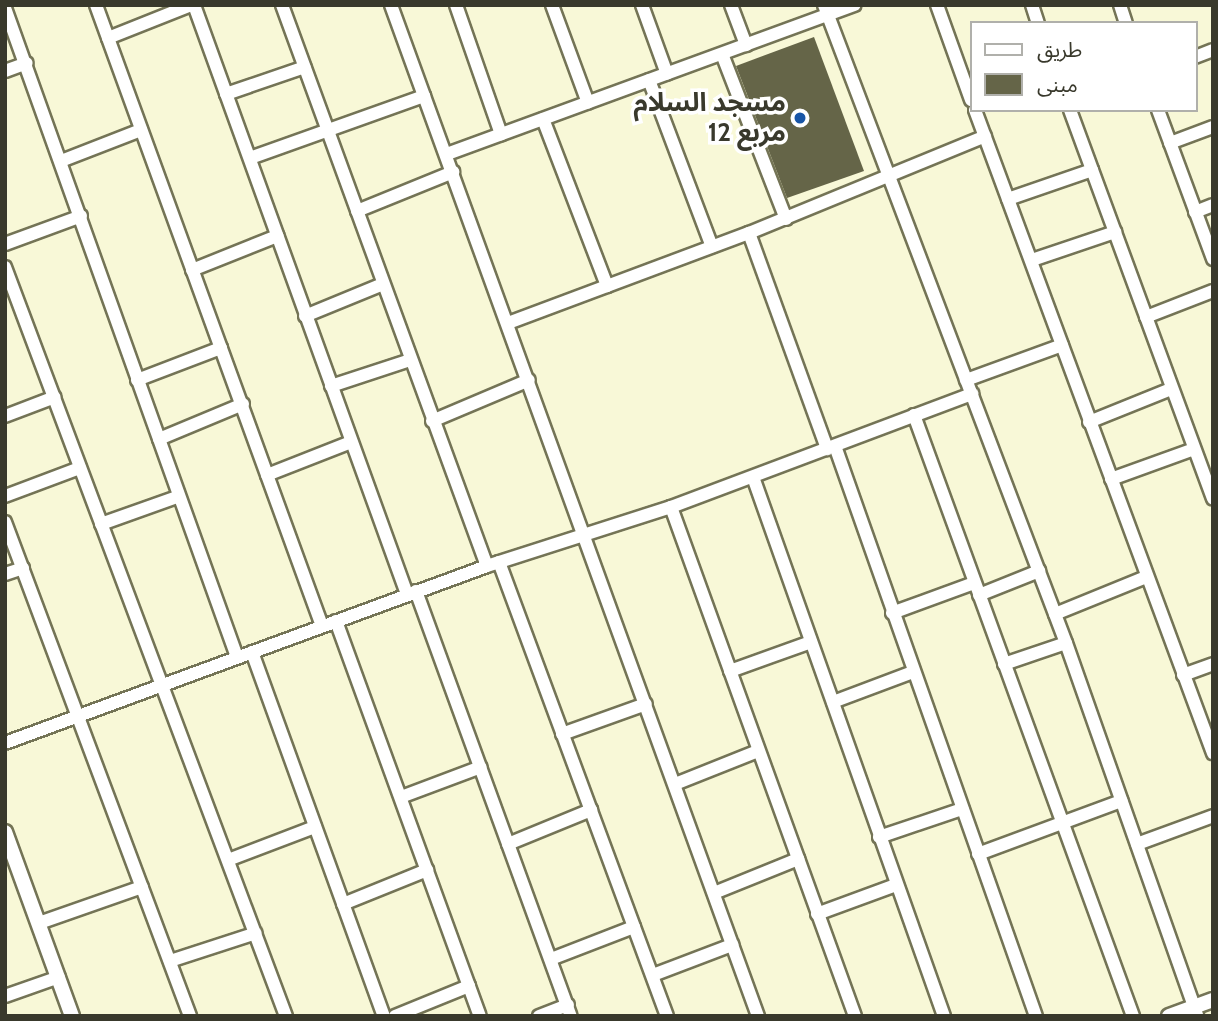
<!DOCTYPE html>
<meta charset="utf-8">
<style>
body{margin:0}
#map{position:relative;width:1218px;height:1021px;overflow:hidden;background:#f8f8d7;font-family:Cabin,"Noto Sans Arabic",sans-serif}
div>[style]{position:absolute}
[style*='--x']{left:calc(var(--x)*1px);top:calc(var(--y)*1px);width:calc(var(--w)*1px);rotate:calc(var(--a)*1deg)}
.building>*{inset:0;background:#656548}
.roads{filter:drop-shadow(2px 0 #747456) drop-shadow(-2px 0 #747456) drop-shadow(0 2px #747456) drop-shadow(0 -2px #747456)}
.minor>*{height:12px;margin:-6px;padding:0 6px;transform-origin:6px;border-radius:6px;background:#fff}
.tertiary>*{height:14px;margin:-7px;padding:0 7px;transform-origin:7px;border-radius:7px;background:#fff}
.dots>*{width:19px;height:19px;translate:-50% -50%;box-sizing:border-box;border:4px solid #fff;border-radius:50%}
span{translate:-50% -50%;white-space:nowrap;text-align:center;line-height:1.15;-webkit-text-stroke:7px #fff;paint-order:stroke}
.poi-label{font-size:26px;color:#39392c;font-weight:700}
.right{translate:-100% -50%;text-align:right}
.frame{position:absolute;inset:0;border:7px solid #39392c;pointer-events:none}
.legend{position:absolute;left:970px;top:21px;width:228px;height:91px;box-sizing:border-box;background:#fff;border:2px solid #b0b0ab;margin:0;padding:9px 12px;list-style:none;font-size:21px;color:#39392c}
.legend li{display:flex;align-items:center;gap:14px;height:35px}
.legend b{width:35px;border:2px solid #b0b0ab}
</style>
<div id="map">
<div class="building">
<div style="clip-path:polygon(814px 37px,864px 171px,787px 198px,736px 66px)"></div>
</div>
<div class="roads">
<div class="minor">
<div style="--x:96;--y:5;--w:661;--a:70"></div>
<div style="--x:194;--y:5;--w:626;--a:70.12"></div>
<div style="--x:282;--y:5;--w:597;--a:69.93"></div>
<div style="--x:391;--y:5;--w:1076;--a:70.05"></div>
<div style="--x:456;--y:5;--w:137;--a:70.8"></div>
<div style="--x:552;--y:5;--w:104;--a:69.8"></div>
<div style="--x:642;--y:5;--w:73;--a:70.1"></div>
<div style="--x:731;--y:5;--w:43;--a:69.4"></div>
<div style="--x:824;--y:5;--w:682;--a:69.23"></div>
<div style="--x:1066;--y:643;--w:395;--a:70.6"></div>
<div style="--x:937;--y:5;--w:101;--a:70.3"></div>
<div style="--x:1032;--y:5;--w:19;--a:72"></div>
<div style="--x:1120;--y:5;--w:19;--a:72"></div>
<div style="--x:5;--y:8;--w:689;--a:70.33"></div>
<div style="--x:108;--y:38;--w:89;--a:-21.7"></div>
<div style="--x:722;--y:54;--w:177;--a:68.8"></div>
<div style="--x:1195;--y:57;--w:19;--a:-21"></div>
<div style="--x:5;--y:71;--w:23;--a:-20"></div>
<div style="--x:649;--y:80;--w:178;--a:69.3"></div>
<div style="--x:226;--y:94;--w:83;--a:-18.9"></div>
<div style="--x:975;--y:110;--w:686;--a:69.69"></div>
<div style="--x:1070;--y:110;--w:414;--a:69.8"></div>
<div style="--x:1158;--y:110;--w:159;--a:69.7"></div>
<div style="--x:543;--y:119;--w:179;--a:69"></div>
<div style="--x:1170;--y:143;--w:46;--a:-20.4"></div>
<div style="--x:447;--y:154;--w:434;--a:-20.1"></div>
<div style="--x:250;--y:158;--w:185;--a:-19.6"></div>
<div style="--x:61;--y:161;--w:86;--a:-21.2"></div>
<div style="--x:1008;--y:199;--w:89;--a:-19"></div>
<div style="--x:357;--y:211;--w:104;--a:-22.1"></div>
<div style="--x:1195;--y:212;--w:19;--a:-21"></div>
<div style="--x:749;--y:233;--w:230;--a:70.1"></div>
<div style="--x:5;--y:244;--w:81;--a:-20.2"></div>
<div style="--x:1032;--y:260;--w:88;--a:-18.6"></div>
<div style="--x:5;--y:267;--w:800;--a:69.44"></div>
<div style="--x:192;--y:270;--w:92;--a:-21.8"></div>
<div style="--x:305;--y:316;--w:84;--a:-22.3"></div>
<div style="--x:1146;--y:317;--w:72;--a:-21.2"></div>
<div style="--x:508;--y:323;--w:257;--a:-20.5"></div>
<div style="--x:749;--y:233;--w:255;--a:-22.3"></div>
<div style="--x:137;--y:380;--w:90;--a:-20.9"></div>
<div style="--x:966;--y:380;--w:102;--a:-20"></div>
<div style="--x:331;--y:386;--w:83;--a:-18.2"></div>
<div style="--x:914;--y:415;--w:640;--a:69.98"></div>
<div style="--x:5;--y:416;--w:53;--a:-20.8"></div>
<div style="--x:432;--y:421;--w:105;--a:-22.9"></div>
<div style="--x:1089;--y:422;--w:88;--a:-21.9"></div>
<div style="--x:159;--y:439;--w:91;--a:-22.6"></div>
<div style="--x:835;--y:446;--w:604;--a:70.58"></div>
<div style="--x:267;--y:475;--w:90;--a:-21.4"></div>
<div style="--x:753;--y:477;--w:572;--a:70.49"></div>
<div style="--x:1111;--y:479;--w:88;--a:-19.9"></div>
<div style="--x:5;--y:496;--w:80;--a:-20.5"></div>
<div style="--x:671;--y:507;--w:541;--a:70.13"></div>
<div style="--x:5;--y:522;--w:528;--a:69.47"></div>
<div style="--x:101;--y:524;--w:81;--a:-19.6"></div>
<div style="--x:499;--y:562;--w:484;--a:69.7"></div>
<div style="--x:5;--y:574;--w:19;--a:-18"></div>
<div style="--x:416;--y:591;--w:452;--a:70"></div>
<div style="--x:979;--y:595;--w:65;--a:-21.8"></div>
<div style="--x:892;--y:613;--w:87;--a:-20.1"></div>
<div style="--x:1055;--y:614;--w:98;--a:-22.1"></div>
<div style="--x:336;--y:621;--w:420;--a:70"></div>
<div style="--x:252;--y:652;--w:387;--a:70.1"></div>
<div style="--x:1004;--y:664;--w:65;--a:-18.7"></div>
<div style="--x:730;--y:671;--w:86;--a:-19.7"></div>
<div style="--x:1183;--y:675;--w:32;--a:-20"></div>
<div style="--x:833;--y:702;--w:85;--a:-20.6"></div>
<div style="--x:562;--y:734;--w:89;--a:-19.7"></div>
<div style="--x:5;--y:743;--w:513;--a:-20.16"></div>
<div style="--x:487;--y:566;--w:193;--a:-17.8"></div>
<div style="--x:671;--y:507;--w:322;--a:-20.6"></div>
<div style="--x:675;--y:784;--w:89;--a:-21.7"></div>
<div style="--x:401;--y:797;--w:85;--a:-20.6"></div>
<div style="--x:879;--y:837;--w:88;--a:-18.6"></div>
<div style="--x:508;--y:844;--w:90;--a:-22.3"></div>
<div style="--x:1137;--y:844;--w:81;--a:-20.2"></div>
<div style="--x:978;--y:854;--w:153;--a:-20.3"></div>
<div style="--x:228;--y:860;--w:93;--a:-20.8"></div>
<div style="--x:714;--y:893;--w:91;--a:-22"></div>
<div style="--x:343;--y:904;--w:91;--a:-22"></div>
<div style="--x:817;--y:914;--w:84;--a:-20.2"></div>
<div style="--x:39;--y:923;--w:109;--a:-19.3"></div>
<div style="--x:551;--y:959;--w:89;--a:-21.1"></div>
<div style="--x:170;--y:961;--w:90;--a:-18"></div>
<div style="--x:653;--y:975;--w:85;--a:-20.8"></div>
<div style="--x:5;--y:996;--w:57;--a:-19.4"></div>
<div style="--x:395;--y:1016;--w:80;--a:-22.1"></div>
<div style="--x:539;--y:1016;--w:31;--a:-21"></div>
</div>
<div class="tertiary">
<div style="--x:5;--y:832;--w:196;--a:70"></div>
<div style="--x:1169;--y:1016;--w:47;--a:-20"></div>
</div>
</div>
<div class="dots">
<div style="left:800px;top:118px;background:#1855a6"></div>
</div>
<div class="poi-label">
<span class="right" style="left:786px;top:118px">مسجد السلام<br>مربع 12</span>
</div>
<div class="frame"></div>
<ul class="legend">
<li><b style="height:9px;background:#fff"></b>طريق</li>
<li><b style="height:19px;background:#656548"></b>مبنى</li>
</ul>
</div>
